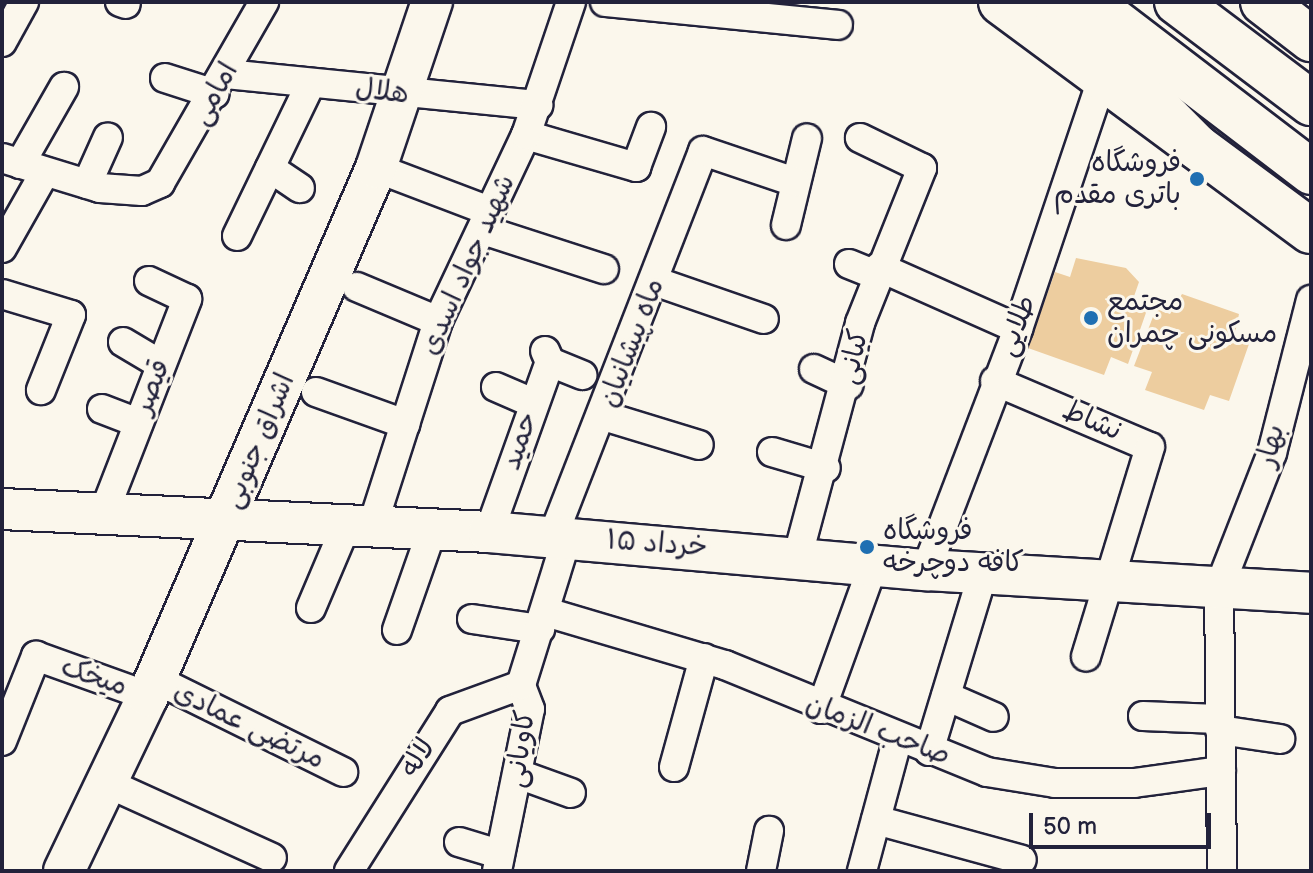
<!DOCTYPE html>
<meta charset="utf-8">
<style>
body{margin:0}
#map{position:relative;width:1313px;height:873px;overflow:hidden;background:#fbf7ec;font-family:"Balsamiq Sans","Playpen Sans Arabic",sans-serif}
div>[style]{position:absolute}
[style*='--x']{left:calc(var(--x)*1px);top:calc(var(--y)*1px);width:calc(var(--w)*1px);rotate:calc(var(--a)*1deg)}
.building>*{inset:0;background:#edcd9f}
.roads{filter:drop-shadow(2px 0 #22223b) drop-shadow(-2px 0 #22223b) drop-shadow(0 2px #22223b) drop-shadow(0 -2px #22223b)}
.street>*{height:28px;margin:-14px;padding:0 14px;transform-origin:14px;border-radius:14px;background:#fbf7ec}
.secondary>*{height:40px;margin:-20px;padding:0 20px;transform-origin:20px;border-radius:20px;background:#fbf7ec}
.primary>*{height:44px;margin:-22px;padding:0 22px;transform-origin:22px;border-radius:22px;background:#fbf7ec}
.highway>*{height:44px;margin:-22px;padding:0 22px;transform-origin:22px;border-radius:22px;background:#fbf7ec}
.dots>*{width:22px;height:22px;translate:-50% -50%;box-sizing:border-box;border:4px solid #fbf7ec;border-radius:50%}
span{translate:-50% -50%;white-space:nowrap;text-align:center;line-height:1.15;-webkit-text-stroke:6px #fbf7ec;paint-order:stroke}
.street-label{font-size:28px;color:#22223b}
.poi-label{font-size:28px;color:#22223b}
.right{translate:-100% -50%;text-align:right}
.left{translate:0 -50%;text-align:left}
.frame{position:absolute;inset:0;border:4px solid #22223b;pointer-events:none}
.scale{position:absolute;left:1029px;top:813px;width:182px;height:36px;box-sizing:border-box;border:4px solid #22223b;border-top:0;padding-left:10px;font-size:24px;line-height:28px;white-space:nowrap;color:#22223b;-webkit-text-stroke:6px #fbf7ec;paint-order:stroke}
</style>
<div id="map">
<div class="building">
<div style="clip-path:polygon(1076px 258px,1126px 268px,1139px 282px,1132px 302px,1148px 307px,1128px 364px,1111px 357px,1104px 375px,1028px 348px,1055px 272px,1070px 277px)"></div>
<div style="clip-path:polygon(1182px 294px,1239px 314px,1234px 338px,1249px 344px,1229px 401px,1210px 395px,1204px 410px,1145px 390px,1152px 372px,1134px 366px,1156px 309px,1170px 314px)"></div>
</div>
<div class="roads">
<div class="street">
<div style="--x:120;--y:2;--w:6;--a:18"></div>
<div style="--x:605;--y:2;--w:234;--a:5.6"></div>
<div style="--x:2;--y:42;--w:46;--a:-61.2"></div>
<div style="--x:226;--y:74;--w:314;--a:5.7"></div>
<div style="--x:165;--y:78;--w:52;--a:17.7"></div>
<div style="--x:526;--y:135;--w:115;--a:16.2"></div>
<div style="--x:636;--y:167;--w:43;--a:-69.4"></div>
<div style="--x:2;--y:158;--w:102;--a:17"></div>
<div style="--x:100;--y:188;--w:42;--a:4.1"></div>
<div style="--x:142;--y:191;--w:20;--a:-24"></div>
<div style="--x:160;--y:183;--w:209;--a:-60.1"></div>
<div style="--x:20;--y:164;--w:89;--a:-60.3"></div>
<div style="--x:270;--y:168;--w:36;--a:34"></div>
<div style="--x:376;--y:168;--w:121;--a:20.8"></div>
<div style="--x:87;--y:184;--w:51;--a:-65.9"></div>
<div style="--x:786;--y:225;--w:89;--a:-76.4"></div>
<div style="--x:483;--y:230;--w:127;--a:17.9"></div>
<div style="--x:237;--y:236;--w:168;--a:-64.2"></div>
<div style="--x:2;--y:248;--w:87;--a:-60.5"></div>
<div style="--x:849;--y:264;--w:29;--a:22"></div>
<div style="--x:879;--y:267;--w:152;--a:24"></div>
<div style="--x:657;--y:282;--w:113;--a:19.1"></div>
<div style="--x:357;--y:287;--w:88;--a:22.8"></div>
<div style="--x:2;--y:294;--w:72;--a:16.9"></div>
<div style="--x:71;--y:315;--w:81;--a:111.8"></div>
<div style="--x:123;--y:342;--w:43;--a:30.7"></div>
<div style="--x:550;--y:362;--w:35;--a:22"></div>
<div style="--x:814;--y:369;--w:38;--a:25"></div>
<div style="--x:995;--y:381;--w:168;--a:23.1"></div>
<div style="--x:1150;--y:447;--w:219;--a:107"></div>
<div style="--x:496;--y:387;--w:40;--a:23.4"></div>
<div style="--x:316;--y:392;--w:95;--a:19.8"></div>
<div style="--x:102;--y:409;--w:39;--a:21"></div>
<div style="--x:604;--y:416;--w:99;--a:17"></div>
<div style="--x:772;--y:452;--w:56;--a:16.5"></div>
<div style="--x:103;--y:515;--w:232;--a:-68.7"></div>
<div style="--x:187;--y:299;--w:42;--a:-154.7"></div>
<div style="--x:371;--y:530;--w:219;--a:-72.2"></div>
<div style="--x:438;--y:321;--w:206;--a:-64.7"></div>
<div style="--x:526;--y:135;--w:140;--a:-71.3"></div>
<div style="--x:489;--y:532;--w:181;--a:-70.3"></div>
<div style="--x:550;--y:362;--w:12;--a:-114"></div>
<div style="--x:553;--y:536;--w:413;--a:-68.7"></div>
<div style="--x:703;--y:151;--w:97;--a:18.6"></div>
<div style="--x:798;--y:555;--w:240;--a:-75"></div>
<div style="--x:860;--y:323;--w:167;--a:-68.2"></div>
<div style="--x:922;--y:168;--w:69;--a:-154.2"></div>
<div style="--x:926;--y:570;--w:258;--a:-69.1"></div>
<div style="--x:1018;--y:329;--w:263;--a:-71.4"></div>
<div style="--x:311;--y:608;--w:87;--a:-67"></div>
<div style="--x:546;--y:612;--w:187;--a:16.5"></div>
<div style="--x:725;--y:665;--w:283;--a:22.2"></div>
<div style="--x:987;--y:772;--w:69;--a:9.2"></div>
<div style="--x:1055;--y:783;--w:79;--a:0"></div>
<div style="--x:1134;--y:783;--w:88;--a:-7.9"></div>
<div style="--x:472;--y:619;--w:69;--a:8.4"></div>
<div style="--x:397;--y:630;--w:103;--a:-70.7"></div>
<div style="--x:155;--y:679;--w:210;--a:26.3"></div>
<div style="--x:946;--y:696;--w:52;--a:23.6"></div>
<div style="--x:821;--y:709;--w:153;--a:-70.1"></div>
<div style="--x:1143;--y:716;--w:76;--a:2.3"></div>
<div style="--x:1220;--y:730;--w:61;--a:8.5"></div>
<div style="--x:2;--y:741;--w:92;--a:-68.2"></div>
<div style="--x:36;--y:656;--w:119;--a:19.7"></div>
<div style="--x:929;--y:751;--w:186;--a:-73.1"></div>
<div style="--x:674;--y:767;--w:113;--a:-74.6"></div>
<div style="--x:521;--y:775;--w:53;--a:19.8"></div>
<div style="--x:107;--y:783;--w:181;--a:24.4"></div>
<div style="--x:876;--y:820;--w:151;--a:15.3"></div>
<div style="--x:459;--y:842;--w:42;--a:16.7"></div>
<div style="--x:349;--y:871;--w:189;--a:-57.7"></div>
<div style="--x:450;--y:711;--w:76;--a:-20.1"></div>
<div style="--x:497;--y:871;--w:165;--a:-78.5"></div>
<div style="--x:530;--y:709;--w:26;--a:-111"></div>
<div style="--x:521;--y:685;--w:155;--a:-72.7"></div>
<div style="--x:761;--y:871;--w:41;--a:-78.7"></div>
<div style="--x:862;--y:871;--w:135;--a:-74.9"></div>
<div style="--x:1222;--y:871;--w:283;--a:-90.6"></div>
<div style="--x:1219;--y:588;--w:145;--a:-68.6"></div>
<div style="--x:1272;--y:453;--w:158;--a:-75.7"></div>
</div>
<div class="secondary">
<div style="--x:2;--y:509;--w:488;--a:2.7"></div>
<div style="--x:489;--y:532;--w:439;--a:5"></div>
<div style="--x:926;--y:570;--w:386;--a:3.4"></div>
<div style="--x:64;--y:871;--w:194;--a:-64.4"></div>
<div style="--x:148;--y:696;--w:575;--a:-66.64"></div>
<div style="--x:376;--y:168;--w:175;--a:-71.4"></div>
</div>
<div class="primary">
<div style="--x:1001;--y:2;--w:385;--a:36.5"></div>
<div style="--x:1263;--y:2;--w:61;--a:37.6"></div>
</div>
<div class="highway">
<div style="--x:1053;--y:2;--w:204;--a:45.2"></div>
<div style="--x:1089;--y:2;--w:280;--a:37.4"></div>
<div style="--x:1177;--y:2;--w:168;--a:37"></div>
</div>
</div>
<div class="dots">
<div style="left:1197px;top:179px;background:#1f6fb2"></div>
<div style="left:1091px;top:318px;background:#1f6fb2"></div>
<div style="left:867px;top:547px;background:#1f6fb2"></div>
</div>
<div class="street-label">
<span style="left:382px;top:92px;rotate:6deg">هلال</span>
<span style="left:215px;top:94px;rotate:-61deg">امامی</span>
<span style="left:468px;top:265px;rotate:-66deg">شهید جواد اسدی</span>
<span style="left:1017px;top:326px;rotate:-69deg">طلایی</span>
<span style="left:632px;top:343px;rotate:-69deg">ماه پیشانیان</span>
<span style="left:854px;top:357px;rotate:-78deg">کیانی</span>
<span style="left:152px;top:387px;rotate:-69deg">قیصر</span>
<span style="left:1092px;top:421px;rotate:23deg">نشاط</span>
<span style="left:259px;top:441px;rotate:-67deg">اشراق جنوبی</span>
<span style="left:520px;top:441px;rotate:-71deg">حمید</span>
<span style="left:1271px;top:446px;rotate:-76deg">بهار</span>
<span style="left:657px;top:544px;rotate:4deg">۱۵ خرداد</span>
<span style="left:94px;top:677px;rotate:19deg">میخک</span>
<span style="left:249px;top:726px;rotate:26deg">مرتضی عمادی</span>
<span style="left:878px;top:730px;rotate:21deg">صاحب الزمان</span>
<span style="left:521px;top:749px;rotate:-82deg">کاویانی</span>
<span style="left:418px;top:758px;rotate:-57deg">لاله</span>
</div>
<div class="poi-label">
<span class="right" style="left:1181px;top:179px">فروشگاه<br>باتری مقدم</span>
<span class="left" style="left:1107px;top:318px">مجتمع<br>مسکونی چمران</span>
<span class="left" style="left:883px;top:547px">فروشگاه<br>کافه دوچرخه</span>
</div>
<div class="frame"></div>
<div class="scale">50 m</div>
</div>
